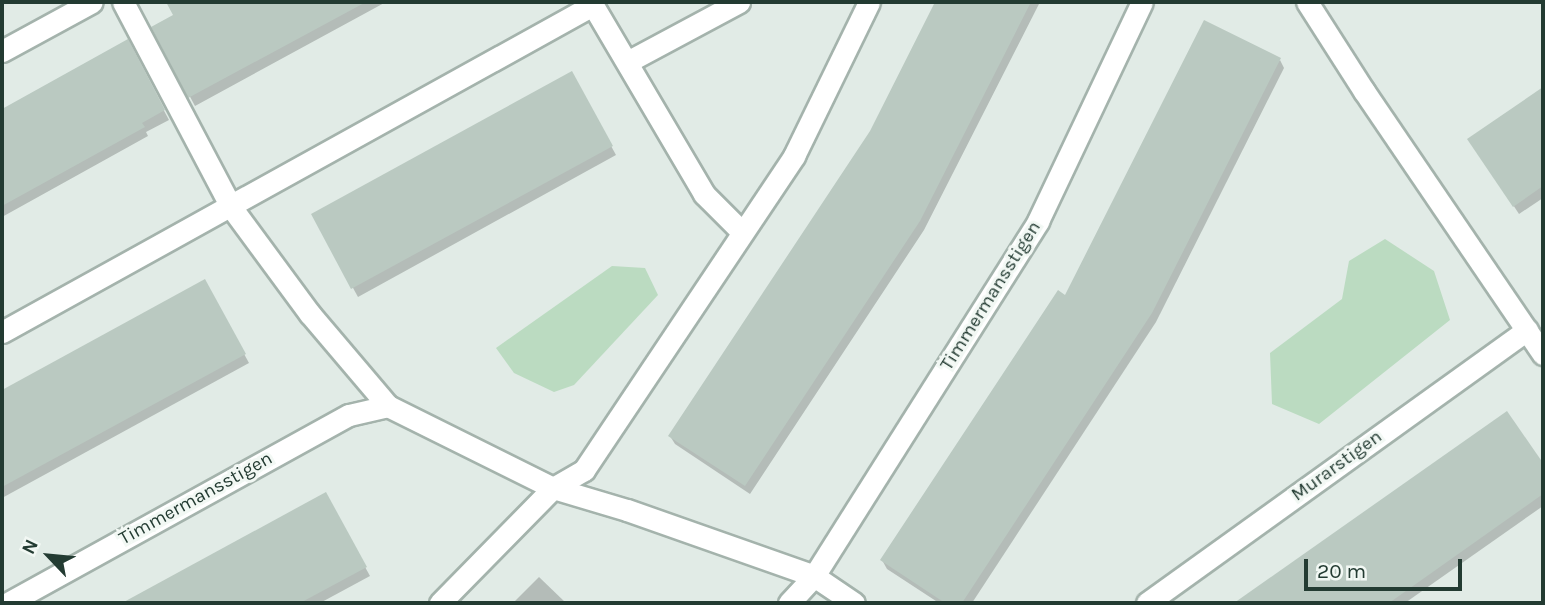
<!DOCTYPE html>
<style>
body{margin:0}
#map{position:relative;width:1545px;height:605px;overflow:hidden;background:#e1ebe6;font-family:Karla,sans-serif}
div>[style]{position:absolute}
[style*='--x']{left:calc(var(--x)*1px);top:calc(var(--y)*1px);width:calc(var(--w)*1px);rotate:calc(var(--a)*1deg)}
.green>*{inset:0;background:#bbdbc1}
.shadow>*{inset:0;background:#0003}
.building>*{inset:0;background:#bac9c1}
.roads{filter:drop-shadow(2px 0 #a4b3ac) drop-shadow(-2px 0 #a4b3ac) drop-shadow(0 2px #a4b3ac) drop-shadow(0 -2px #a4b3ac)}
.service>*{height:21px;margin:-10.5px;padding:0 10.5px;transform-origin:10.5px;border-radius:10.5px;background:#fff}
span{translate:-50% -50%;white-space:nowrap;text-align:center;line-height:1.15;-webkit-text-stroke:6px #f2f8f4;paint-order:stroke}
.street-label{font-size:19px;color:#233b32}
.frame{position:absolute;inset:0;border:4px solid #233b32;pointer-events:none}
.north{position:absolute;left:14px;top:521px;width:70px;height:70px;-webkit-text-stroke:5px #f2f8f4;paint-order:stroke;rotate:296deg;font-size:19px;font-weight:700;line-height:28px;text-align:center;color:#233b32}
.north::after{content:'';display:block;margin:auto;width:24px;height:32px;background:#233b32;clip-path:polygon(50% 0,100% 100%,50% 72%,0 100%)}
.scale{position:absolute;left:1304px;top:559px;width:158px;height:32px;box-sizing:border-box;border:4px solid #233b32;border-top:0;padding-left:9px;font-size:21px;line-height:24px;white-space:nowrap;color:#233b32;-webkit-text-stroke:5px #f2f8f4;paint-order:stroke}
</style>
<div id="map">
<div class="green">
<div style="clip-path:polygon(1385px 239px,1434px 271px,1450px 320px,1319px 424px,1272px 404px,1270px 353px,1342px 299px,1349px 261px)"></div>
<div style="clip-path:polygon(612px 266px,645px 268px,658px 295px,574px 385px,554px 392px,514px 373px,496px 348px)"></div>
</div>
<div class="shadow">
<div style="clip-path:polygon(190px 2px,386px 2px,195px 106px,153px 28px,175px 15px,173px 11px)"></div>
<div style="clip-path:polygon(937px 2px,1040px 2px,924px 230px,750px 494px,675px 444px,670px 436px,871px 132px)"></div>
<div style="clip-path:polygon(127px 42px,169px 120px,146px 132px,148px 136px,2px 217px,2px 111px)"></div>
<div style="clip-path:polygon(1280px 60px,1284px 68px,1156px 322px,972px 603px,939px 603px,887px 569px,882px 560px,1066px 297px)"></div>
<div style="clip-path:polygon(571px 73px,616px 155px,358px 297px,313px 215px)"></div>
<div style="clip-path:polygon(1543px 89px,1543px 198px,1519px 214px,1470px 139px)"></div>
<div style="clip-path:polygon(204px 281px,249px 363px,2px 498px,2px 392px)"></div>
<div style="clip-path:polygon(1506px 413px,1543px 466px,1543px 506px,1405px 603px,1237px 603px)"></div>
<div style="clip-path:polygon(325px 494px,370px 576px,320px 603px,126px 603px)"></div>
<div style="clip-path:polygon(539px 577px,566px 603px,513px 603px)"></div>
</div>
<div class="building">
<div style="clip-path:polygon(166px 2px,366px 2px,188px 98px,151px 27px,173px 15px)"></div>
<div style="clip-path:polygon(935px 2px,1031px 2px,920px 221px,745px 486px,668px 436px,870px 131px)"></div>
<div style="clip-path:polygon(1204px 20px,1281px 58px,1152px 313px,962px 603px,945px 603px,880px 560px,1058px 290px,1065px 295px)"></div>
<div style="clip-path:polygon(128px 39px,165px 110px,142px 123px,145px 127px,2px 206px,2px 109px)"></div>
<div style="clip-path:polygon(572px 71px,613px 146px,351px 289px,311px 214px)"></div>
<div style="clip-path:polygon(1543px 87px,1543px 186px,1513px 207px,1467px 139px)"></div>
<div style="clip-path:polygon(205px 279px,246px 354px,2px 487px,2px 390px)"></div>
<div style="clip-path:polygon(1507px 411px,1543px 463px,1543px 494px,1389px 603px,1234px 603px)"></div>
<div style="clip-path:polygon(326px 492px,367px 567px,300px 603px,122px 603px)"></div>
</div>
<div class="roads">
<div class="service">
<div style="--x:123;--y:2;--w:232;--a:62.2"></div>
<div style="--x:231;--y:207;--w:133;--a:53.6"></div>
<div style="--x:310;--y:314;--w:121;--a:49.7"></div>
<div style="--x:388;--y:406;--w:184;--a:26.4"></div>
<div style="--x:553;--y:488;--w:77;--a:16.6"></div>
<div style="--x:627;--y:510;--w:198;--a:19.4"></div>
<div style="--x:814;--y:576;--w:48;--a:34"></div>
<div style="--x:591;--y:2;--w:223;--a:59.5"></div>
<div style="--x:704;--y:194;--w:54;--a:45"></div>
<div style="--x:1307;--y:2;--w:106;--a:57.4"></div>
<div style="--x:1364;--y:91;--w:318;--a:55.8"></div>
<div style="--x:2;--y:51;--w:102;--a:-28.6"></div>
<div style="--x:629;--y:61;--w:125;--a:-28.2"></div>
<div style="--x:2;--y:332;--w:675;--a:-28.96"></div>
<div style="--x:8;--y:603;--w:389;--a:-28.9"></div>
<div style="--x:349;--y:415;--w:40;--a:-13"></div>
<div style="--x:440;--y:603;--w:161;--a:-45.5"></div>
<div style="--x:553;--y:488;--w:36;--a:-30"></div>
<div style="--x:584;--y:470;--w:378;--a:-56.2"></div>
<div style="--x:794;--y:156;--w:171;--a:-64"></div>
<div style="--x:789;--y:603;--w:37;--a:-47"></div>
<div style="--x:814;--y:576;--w:420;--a:-57.7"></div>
<div style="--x:1038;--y:221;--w:242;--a:-64.6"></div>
<div style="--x:1147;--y:603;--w:468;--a:-35.7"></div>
</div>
</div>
<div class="street-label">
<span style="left:991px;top:296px;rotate:-58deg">Timmermansstigen</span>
<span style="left:1337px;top:466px;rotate:-36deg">Murarstigen</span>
<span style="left:196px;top:499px;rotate:-29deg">Timmermansstigen</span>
</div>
<div class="frame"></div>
<div class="north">N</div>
<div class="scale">20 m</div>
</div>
